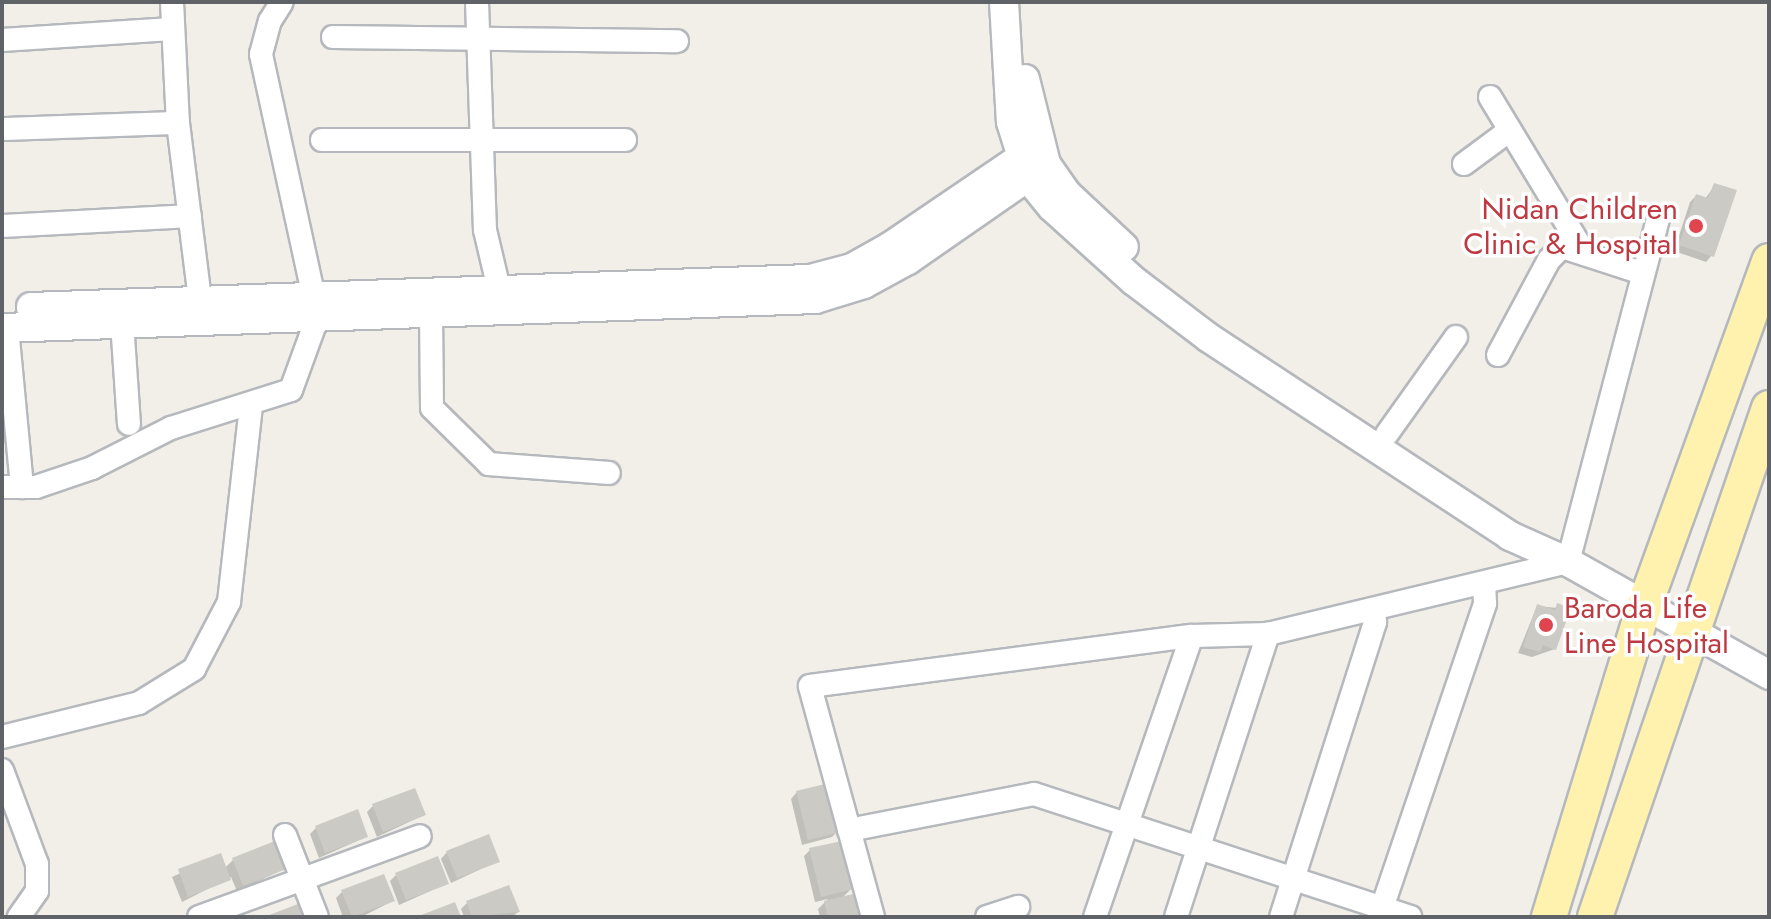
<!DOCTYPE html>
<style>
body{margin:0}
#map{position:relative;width:1771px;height:919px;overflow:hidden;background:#f1efe8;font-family:Jost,sans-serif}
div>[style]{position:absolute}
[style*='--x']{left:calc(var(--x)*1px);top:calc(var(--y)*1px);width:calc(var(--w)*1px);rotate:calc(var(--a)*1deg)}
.shadow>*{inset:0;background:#0003}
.building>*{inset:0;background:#cccac5}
.roads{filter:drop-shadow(2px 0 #b5b8bc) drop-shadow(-2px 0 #b5b8bc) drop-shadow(0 2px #b5b8bc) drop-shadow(0 -2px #b5b8bc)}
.minor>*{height:22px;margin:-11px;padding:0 11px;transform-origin:11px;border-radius:11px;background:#fff}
.tertiary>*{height:28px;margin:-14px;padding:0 14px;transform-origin:14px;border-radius:14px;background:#fff}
.primary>*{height:34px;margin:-17px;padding:0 17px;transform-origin:17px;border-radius:17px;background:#fff2af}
.dots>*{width:22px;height:22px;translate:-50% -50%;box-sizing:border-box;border:4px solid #fff;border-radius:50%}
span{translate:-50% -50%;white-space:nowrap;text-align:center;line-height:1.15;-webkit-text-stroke:7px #fff;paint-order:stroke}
.health-label{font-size:30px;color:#be3a42}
.right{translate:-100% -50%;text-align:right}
.left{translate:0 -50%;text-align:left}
.frame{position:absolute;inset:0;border:4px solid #5f6368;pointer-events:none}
</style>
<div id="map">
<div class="shadow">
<div style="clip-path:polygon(1715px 185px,1712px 255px,1706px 262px,1674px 251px,1690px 202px,1696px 196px,1705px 199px)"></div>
<div style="clip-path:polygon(1537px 606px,1568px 609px,1555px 649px,1532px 657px,1518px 653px)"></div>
<div style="clip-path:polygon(797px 792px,838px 831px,832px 837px,802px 845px,791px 799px)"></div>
<div style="clip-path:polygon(373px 806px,424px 815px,377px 837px,367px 812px)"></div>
<div style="clip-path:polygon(316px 828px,366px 837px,319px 858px,310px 834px)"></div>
<div style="clip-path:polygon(810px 850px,851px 889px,841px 899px,860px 917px,820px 917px,818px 909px,828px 899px,815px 902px,804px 856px)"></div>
<div style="clip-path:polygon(447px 852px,498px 861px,451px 883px,441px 859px)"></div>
<div style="clip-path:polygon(220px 855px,225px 868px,233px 860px,284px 869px,237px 891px,231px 877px,182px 902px,172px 877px)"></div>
<div style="clip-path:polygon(396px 875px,446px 884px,399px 905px,390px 881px)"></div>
<div style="clip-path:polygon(342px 892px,393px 901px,361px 917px,343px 917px,336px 898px)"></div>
<div style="clip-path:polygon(467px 903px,518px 912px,512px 917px,464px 917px,461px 909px)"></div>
</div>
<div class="building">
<div style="clip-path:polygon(1714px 183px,1737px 190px,1714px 257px,1679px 245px,1696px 194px,1708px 198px)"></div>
<div style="clip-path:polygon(1557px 603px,1571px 608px,1556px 650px,1543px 645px,1540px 652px,1523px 647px,1537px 604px,1555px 610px)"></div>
<div style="clip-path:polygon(829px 783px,841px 832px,808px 840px,796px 791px)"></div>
<div style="clip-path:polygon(415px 788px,426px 815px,383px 832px,372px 804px)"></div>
<div style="clip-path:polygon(358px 809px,368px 837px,325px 853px,315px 826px)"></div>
<div style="clip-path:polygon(489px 834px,500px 862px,457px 878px,446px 851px)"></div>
<div style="clip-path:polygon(275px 841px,286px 869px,243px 886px,232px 858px)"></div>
<div style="clip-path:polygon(842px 841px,853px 889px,821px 897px,809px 848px)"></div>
<div style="clip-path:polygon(221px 853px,231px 880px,188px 897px,178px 869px)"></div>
<div style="clip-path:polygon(438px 856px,449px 884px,406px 900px,395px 873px)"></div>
<div style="clip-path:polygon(384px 874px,395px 901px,352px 917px,341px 890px)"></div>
<div style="clip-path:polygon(509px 885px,520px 912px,472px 917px,466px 901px)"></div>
<div style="clip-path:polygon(857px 893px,862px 917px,828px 917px,824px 901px)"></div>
<div style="clip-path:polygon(455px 902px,461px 917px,416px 917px)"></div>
<div style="clip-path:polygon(298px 904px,303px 917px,264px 917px)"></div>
</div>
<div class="roads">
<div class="minor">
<div style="--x:172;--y:2;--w:121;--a:87.2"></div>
<div style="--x:178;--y:123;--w:177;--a:82.9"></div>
<div style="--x:477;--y:2;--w:228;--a:88"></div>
<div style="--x:485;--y:230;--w:61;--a:76.7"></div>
<div style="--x:333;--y:37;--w:344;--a:0.7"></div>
<div style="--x:2;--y:40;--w:170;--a:-3.7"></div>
<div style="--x:1490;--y:97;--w:184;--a:58.8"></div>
<div style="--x:3;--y:129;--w:175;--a:-2"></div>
<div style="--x:322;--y:140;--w:303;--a:0"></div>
<div style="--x:1464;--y:164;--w:57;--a:-36.5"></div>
<div style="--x:2;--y:226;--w:188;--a:-3"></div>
<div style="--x:431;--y:312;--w:96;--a:89.4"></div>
<div style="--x:432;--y:408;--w:80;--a:44.5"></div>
<div style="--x:489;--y:464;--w:120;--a:4.3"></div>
<div style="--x:122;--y:322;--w:102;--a:86.1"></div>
<div style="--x:7;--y:328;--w:160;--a:84.6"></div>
<div style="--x:1498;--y:355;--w:108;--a:-61.8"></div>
<div style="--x:1549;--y:260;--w:18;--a:-45"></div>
<div style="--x:1562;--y:247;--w:84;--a:18"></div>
<div style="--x:1387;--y:434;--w:119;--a:-54.6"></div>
<div style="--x:2;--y:487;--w:34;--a:0"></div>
<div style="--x:36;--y:487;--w:59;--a:-18.7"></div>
<div style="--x:92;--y:468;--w:89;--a:-26.9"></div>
<div style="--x:171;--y:428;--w:126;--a:-17.6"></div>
<div style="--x:291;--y:390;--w:79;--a:-70"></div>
<div style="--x:318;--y:316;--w:268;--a:-102.3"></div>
<div style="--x:261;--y:54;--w:34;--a:-75"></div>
<div style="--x:270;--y:21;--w:22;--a:-58"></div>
<div style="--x:2;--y:737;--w:141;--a:-13.9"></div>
<div style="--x:139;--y:703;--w:65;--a:-31.7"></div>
<div style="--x:194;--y:669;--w:76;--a:-62.4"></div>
<div style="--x:229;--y:602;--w:197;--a:-83.6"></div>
<div style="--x:2;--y:770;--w:100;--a:69.6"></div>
<div style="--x:37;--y:864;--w:27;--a:90"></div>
<div style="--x:37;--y:891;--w:32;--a:125"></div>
<div style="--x:849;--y:830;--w:188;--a:-11"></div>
<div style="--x:1034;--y:794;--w:396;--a:18.1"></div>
<div style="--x:285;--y:835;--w:88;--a:68.7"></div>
<div style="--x:199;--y:917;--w:235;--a:-20.1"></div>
<div style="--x:873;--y:917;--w:239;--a:-105.3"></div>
<div style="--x:810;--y:686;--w:385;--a:-7.5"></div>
<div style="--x:1192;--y:636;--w:76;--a:-1.5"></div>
<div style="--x:1268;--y:634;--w:309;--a:-13.5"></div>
<div style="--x:1568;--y:562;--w:354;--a:-75.3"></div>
<div style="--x:987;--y:917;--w:33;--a:-18"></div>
<div style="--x:1095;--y:917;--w:297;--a:-71"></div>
<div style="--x:1176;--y:917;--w:298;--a:-72"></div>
<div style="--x:1281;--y:917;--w:310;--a:-72.3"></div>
<div style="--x:1375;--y:622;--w:11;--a:-100"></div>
<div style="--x:1379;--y:917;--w:331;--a:-71.3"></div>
<div style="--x:1485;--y:603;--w:20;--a:-93"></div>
</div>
<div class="tertiary">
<div style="--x:1004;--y:2;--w:120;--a:86.7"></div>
<div style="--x:1011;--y:122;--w:60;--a:72.5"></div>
<div style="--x:1029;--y:179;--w:36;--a:51"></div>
<div style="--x:1052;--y:207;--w:110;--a:42.1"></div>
<div style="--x:1134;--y:281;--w:94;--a:37.2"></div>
<div style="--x:1209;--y:338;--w:360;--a:33.3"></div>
<div style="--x:1510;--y:536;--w:64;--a:24.1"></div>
<div style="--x:1568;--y:562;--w:231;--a:29.3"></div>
<div style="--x:1025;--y:79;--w:88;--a:76.1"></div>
<div style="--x:1046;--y:164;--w:35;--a:55"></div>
<div style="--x:1066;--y:193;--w:79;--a:43"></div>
<div style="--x:31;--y:307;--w:780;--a:-2.06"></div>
<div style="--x:810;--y:279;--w:43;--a:-14.7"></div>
<div style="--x:852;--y:268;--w:45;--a:-29.4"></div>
<div style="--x:891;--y:246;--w:174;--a:-34.2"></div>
<div style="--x:2;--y:328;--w:814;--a:-2.04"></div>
<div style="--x:815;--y:299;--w:51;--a:-17"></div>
<div style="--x:864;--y:284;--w:50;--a:-28.6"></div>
<div style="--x:908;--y:260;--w:168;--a:-34.8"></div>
</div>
<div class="primary">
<div style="--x:1549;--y:917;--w:324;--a:-73"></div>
<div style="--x:1644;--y:607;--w:368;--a:-70.1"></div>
<div style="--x:1595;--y:917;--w:538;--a:-71.13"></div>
</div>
</div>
<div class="dots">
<div style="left:1696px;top:226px;background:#e0444e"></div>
<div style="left:1546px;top:625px;background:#e0444e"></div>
</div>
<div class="health-label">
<span class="right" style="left:1678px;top:226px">Nidan Children<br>Clinic &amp; Hospital</span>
<span class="left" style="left:1564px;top:625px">Baroda Life<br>Line Hospital</span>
</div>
<div class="frame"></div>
</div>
